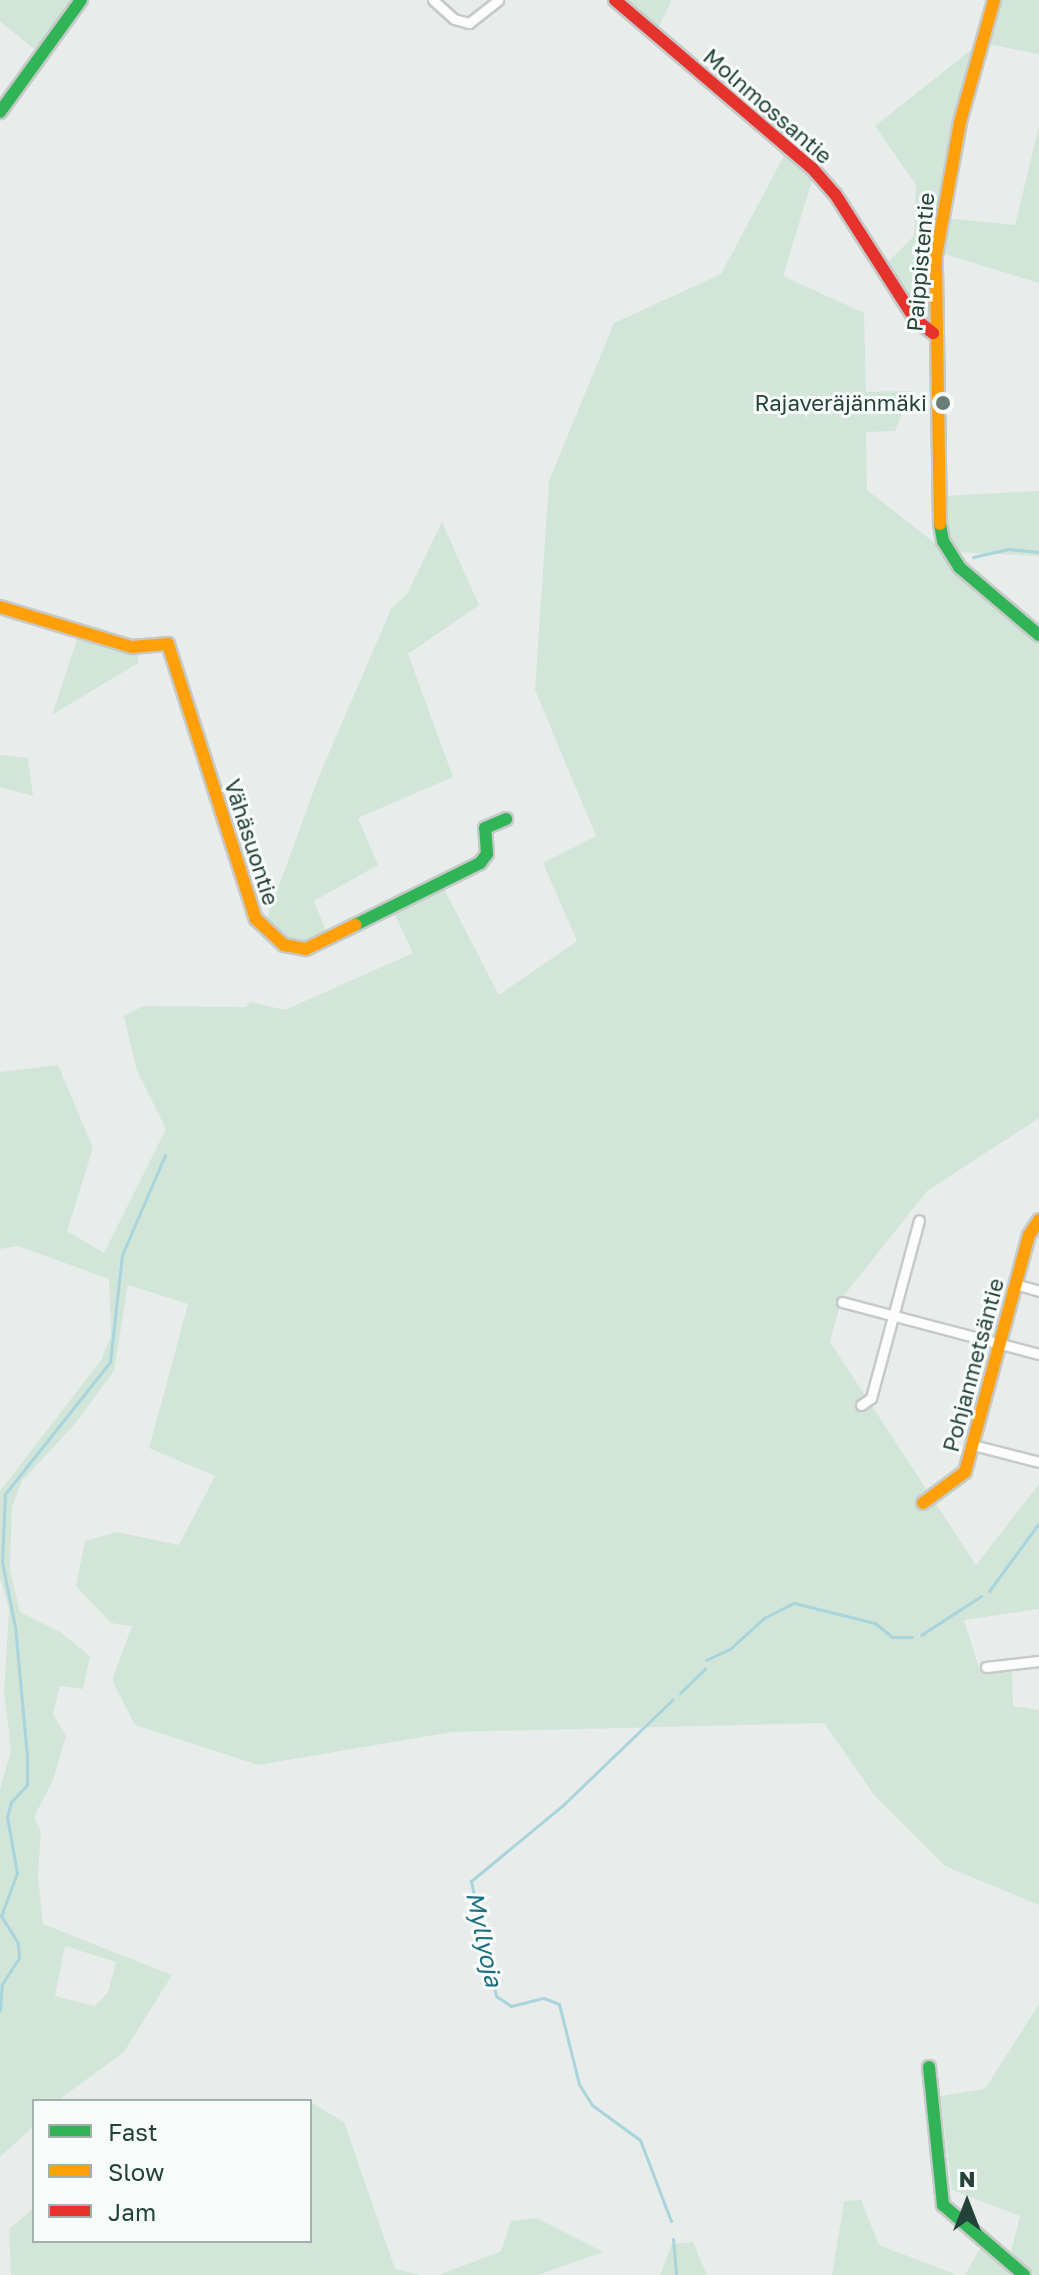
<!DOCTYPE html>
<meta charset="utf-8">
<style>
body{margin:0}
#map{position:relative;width:1039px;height:2275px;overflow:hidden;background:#e8edeb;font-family:"Golos Text",sans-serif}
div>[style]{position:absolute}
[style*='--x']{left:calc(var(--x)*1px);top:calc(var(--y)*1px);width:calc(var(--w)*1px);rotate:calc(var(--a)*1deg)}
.green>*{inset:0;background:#d1e6d8}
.stream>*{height:3px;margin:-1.5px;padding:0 1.5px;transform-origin:1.5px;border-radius:1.5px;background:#a9d4db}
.roads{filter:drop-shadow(2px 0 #c5cac8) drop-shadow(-2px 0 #c5cac8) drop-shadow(0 2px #c5cac8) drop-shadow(0 -2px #c5cac8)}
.street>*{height:9px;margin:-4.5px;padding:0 4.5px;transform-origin:4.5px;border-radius:4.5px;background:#fcfcfc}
.fast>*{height:12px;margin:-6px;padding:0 6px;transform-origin:6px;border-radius:6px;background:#30b455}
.slow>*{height:12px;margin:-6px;padding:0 6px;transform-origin:6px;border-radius:6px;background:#ff9f0a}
.jam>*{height:12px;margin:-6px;padding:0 6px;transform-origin:6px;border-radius:6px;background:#e5322d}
.dots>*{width:22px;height:22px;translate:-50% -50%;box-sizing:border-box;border:4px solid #f7fbf9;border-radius:50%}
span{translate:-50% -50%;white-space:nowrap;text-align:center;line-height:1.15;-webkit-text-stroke:6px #f7fbf9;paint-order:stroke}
.street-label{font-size:22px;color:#24423a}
.poi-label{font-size:22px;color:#24423a}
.right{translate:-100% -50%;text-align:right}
.water-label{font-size:24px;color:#1c6f80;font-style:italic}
.legend{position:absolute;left:32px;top:2099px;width:280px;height:144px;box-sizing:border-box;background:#f7fbf9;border:2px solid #a3b1ad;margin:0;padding:10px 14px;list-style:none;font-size:24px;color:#24423a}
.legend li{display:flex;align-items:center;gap:16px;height:40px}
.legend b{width:40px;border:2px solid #a3b1ad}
.north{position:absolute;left:927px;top:2163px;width:80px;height:80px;-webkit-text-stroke:6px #f7fbf9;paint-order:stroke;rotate:0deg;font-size:22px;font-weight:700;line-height:32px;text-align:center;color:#24423a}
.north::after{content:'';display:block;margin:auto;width:28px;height:36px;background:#24423a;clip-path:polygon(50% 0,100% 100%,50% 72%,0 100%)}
</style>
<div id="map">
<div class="green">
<div style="clip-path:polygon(0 0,73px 0,35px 50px,0 21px)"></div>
<div style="clip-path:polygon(623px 0,672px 0,658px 28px)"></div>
<div style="clip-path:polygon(1000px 0,1039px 0,1039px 54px,988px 44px)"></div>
<div style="clip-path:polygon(976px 46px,943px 180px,929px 325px,886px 264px,914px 236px,916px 185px,875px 126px)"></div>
<div style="clip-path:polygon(1039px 126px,1039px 283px,941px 253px,945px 218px,1015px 225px)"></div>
<div style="clip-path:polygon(evenodd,787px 150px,814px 174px,783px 276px,864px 313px,866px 392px,911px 391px,895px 431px,866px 432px,867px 490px,940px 547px,1039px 641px,1039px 1118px,927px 1191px,842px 1298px,830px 1342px,976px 1565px,1039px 1484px,1039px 1609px,964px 1620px,981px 1674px,1012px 1670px,1013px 1706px,1039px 1710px,1039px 1905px,945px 1866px,875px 1796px,824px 1723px,452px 1732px,258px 1765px,135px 1725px,112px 1680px,132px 1626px,111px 1623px,76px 1586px,85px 1541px,117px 1532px,179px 1545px,215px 1476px,149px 1448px,188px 1304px,128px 1285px,114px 1371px,74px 1425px,22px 1481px,12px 1507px,10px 1570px,20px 1612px,60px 1632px,90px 1656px,83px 1689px,60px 1686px,53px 1714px,66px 1736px,53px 1780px,34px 1817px,41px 1832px,38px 1876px,43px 1924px,172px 1975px,124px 2052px,57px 2101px,34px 2101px,34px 2126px,0 2157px,0 1790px,11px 1750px,4px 1692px,9px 1610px,0 1577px,0 1491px,101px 1360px,111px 1336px,109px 1279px,18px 1246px,0 1249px,0 1072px,58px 1065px,93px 1148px,67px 1231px,104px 1253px,166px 1129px,137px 1071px,124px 1016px,143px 1006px,245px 1007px,251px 1002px,285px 1010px,413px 953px,393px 911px,443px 887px,499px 995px,577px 941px,543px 863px,596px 836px,535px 690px,549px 481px,614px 323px,721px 274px,787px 150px,65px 1946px,116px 1962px,108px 1992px,95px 2006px,55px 1996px,65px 1946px)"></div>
<div style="clip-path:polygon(1039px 491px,1039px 556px,954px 552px,944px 528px,943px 496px)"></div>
<div style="clip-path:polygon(442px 522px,479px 605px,408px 654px,453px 777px,358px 818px,378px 865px,314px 901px,327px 934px,305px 945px,284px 942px,265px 924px,319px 776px,391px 609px,407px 594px)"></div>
<div style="clip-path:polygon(78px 636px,138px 653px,138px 663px,52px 715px)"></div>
<div style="clip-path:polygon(0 755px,28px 758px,33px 796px,0 787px)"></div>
<div style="clip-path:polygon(1039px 2004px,1039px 2275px,1034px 2275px,1010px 2256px,1020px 2216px,952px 2190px,940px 2096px,985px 2089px)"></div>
<div style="clip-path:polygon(310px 2102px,344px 2122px,395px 2269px,421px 2275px,11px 2275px,9px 2229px,34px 2208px,34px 2241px,310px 2241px)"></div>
<div style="clip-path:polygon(861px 2200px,879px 2245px,957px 2275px,832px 2275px,844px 2201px)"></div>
<div style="clip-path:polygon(537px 2218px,603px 2252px,538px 2275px,439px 2275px,501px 2251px,511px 2221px)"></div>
<div style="clip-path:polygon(693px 2242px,707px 2275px,660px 2275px,672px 2244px)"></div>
<div style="clip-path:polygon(983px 2243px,1010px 2271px,1009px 2275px,965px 2275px)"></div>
</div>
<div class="stream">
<div style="--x:973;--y:557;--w:37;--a:-13"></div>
<div style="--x:1009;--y:549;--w:30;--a:6"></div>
<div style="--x:989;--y:1591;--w:84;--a:-53.7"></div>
<div style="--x:921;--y:1635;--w:72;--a:-33"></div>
<div style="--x:706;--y:1660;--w:26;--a:-25"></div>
<div style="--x:730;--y:1649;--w:46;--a:-42.4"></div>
<div style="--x:764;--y:1618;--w:34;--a:-27"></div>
<div style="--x:794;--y:1603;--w:83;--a:13.9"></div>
<div style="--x:875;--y:1623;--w:22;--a:39"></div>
<div style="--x:892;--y:1637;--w:20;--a:0"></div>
<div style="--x:680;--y:1693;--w:35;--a:-44"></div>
<div style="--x:0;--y:2010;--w:26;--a:-86"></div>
<div style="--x:2;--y:1984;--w:31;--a:-57"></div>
<div style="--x:19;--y:1958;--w:15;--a:-94"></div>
<div style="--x:18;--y:1943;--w:32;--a:-122"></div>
<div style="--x:1;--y:1916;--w:46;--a:-69.6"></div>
<div style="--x:17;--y:1873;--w:57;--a:-100.1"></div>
<div style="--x:7;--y:1817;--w:16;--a:-75"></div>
<div style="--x:11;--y:1802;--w:23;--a:-47"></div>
<div style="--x:27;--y:1785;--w:29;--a:-90"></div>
<div style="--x:27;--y:1756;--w:130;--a:-95.3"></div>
<div style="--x:15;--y:1627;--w:66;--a:-101.3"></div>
<div style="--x:2;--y:1562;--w:68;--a:-87.5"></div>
<div style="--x:5;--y:1494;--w:169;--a:-51.5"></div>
<div style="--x:110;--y:1362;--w:108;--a:-83.6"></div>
<div style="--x:122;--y:1255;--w:109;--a:-66.7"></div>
<div style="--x:671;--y:2221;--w:87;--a:-110.9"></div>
<div style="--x:640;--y:2140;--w:59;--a:-143.9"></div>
<div style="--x:592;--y:2105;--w:25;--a:-122"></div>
<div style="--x:579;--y:2084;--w:82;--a:-104"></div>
<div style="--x:559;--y:2004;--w:17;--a:-159"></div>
<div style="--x:543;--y:1998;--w:33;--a:166"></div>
<div style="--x:511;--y:2006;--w:18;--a:-146"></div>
<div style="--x:496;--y:1996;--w:118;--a:-102.3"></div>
<div style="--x:471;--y:1881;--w:118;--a:-39.5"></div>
<div style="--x:562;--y:1806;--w:154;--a:-43.9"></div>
<div style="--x:673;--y:2239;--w:36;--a:85"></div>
</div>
<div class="roads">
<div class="street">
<div style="--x:433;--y:0;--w:28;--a:42"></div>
<div style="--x:454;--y:19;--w:16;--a:15"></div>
<div style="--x:469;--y:23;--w:37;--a:-38"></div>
<div style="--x:1015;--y:1284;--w:25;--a:16"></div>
<div style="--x:842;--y:1302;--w:204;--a:14.8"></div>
<div style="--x:861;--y:1405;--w:12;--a:-35"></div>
<div style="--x:871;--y:1398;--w:184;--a:-74.9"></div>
<div style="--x:973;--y:1445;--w:68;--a:14.4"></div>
<div style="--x:986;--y:1667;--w:53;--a:-6.5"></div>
</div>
<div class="fast">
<div style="--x:0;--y:112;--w:138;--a:-54.1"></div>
<div style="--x:940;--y:524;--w:17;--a:80"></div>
<div style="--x:943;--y:541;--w:31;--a:58"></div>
<div style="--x:959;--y:567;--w:105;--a:40.4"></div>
<div style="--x:355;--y:925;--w:140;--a:-26.4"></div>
<div style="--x:480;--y:863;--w:11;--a:-52"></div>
<div style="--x:487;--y:854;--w:26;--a:-94"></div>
<div style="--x:485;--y:828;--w:23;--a:-23"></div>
<div style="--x:929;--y:2067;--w:139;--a:84.2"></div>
<div style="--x:943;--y:2205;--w:107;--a:40.8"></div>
</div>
<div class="slow">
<div style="--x:940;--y:524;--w:268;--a:-90.9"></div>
<div style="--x:936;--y:256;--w:136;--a:-79.8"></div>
<div style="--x:960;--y:122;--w:127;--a:-74.4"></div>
<div style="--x:0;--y:607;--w:138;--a:16.9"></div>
<div style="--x:132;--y:647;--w:36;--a:-5"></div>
<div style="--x:168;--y:644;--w:289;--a:72.3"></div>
<div style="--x:256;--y:919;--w:38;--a:43"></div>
<div style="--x:284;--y:945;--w:22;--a:10"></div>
<div style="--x:306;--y:949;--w:55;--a:-26.1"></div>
<div style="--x:923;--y:1503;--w:52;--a:-36.4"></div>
<div style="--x:965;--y:1472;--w:245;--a:-74.9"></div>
<div style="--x:1029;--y:1235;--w:18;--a:-56"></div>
</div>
<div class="jam">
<div style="--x:615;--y:0;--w:259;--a:40.5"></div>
<div style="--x:812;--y:168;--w:35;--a:49"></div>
<div style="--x:835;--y:194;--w:148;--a:57.4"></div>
<div style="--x:915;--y:319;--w:23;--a:38"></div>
</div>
</div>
<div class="dots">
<div style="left:943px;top:403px;background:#697e78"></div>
</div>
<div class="street-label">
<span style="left:768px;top:106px;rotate:41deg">Molnmossantie</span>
<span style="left:920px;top:262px;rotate:-85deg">Paippistentie</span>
<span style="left:252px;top:842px;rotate:72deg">Vähäsuontie</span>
<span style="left:973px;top:1365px;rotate:-75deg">Pohjanmetsäntie</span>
</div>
<div class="poi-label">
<span class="right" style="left:927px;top:403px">Rajaveräjänmäki</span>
</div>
<div class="water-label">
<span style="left:485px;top:1939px;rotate:78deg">Myllyoja</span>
</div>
<ul class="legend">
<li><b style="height:10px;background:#30b455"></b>Fast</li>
<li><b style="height:10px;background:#ff9f0a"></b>Slow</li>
<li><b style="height:10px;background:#e5322d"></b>Jam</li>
</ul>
<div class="north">N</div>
</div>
